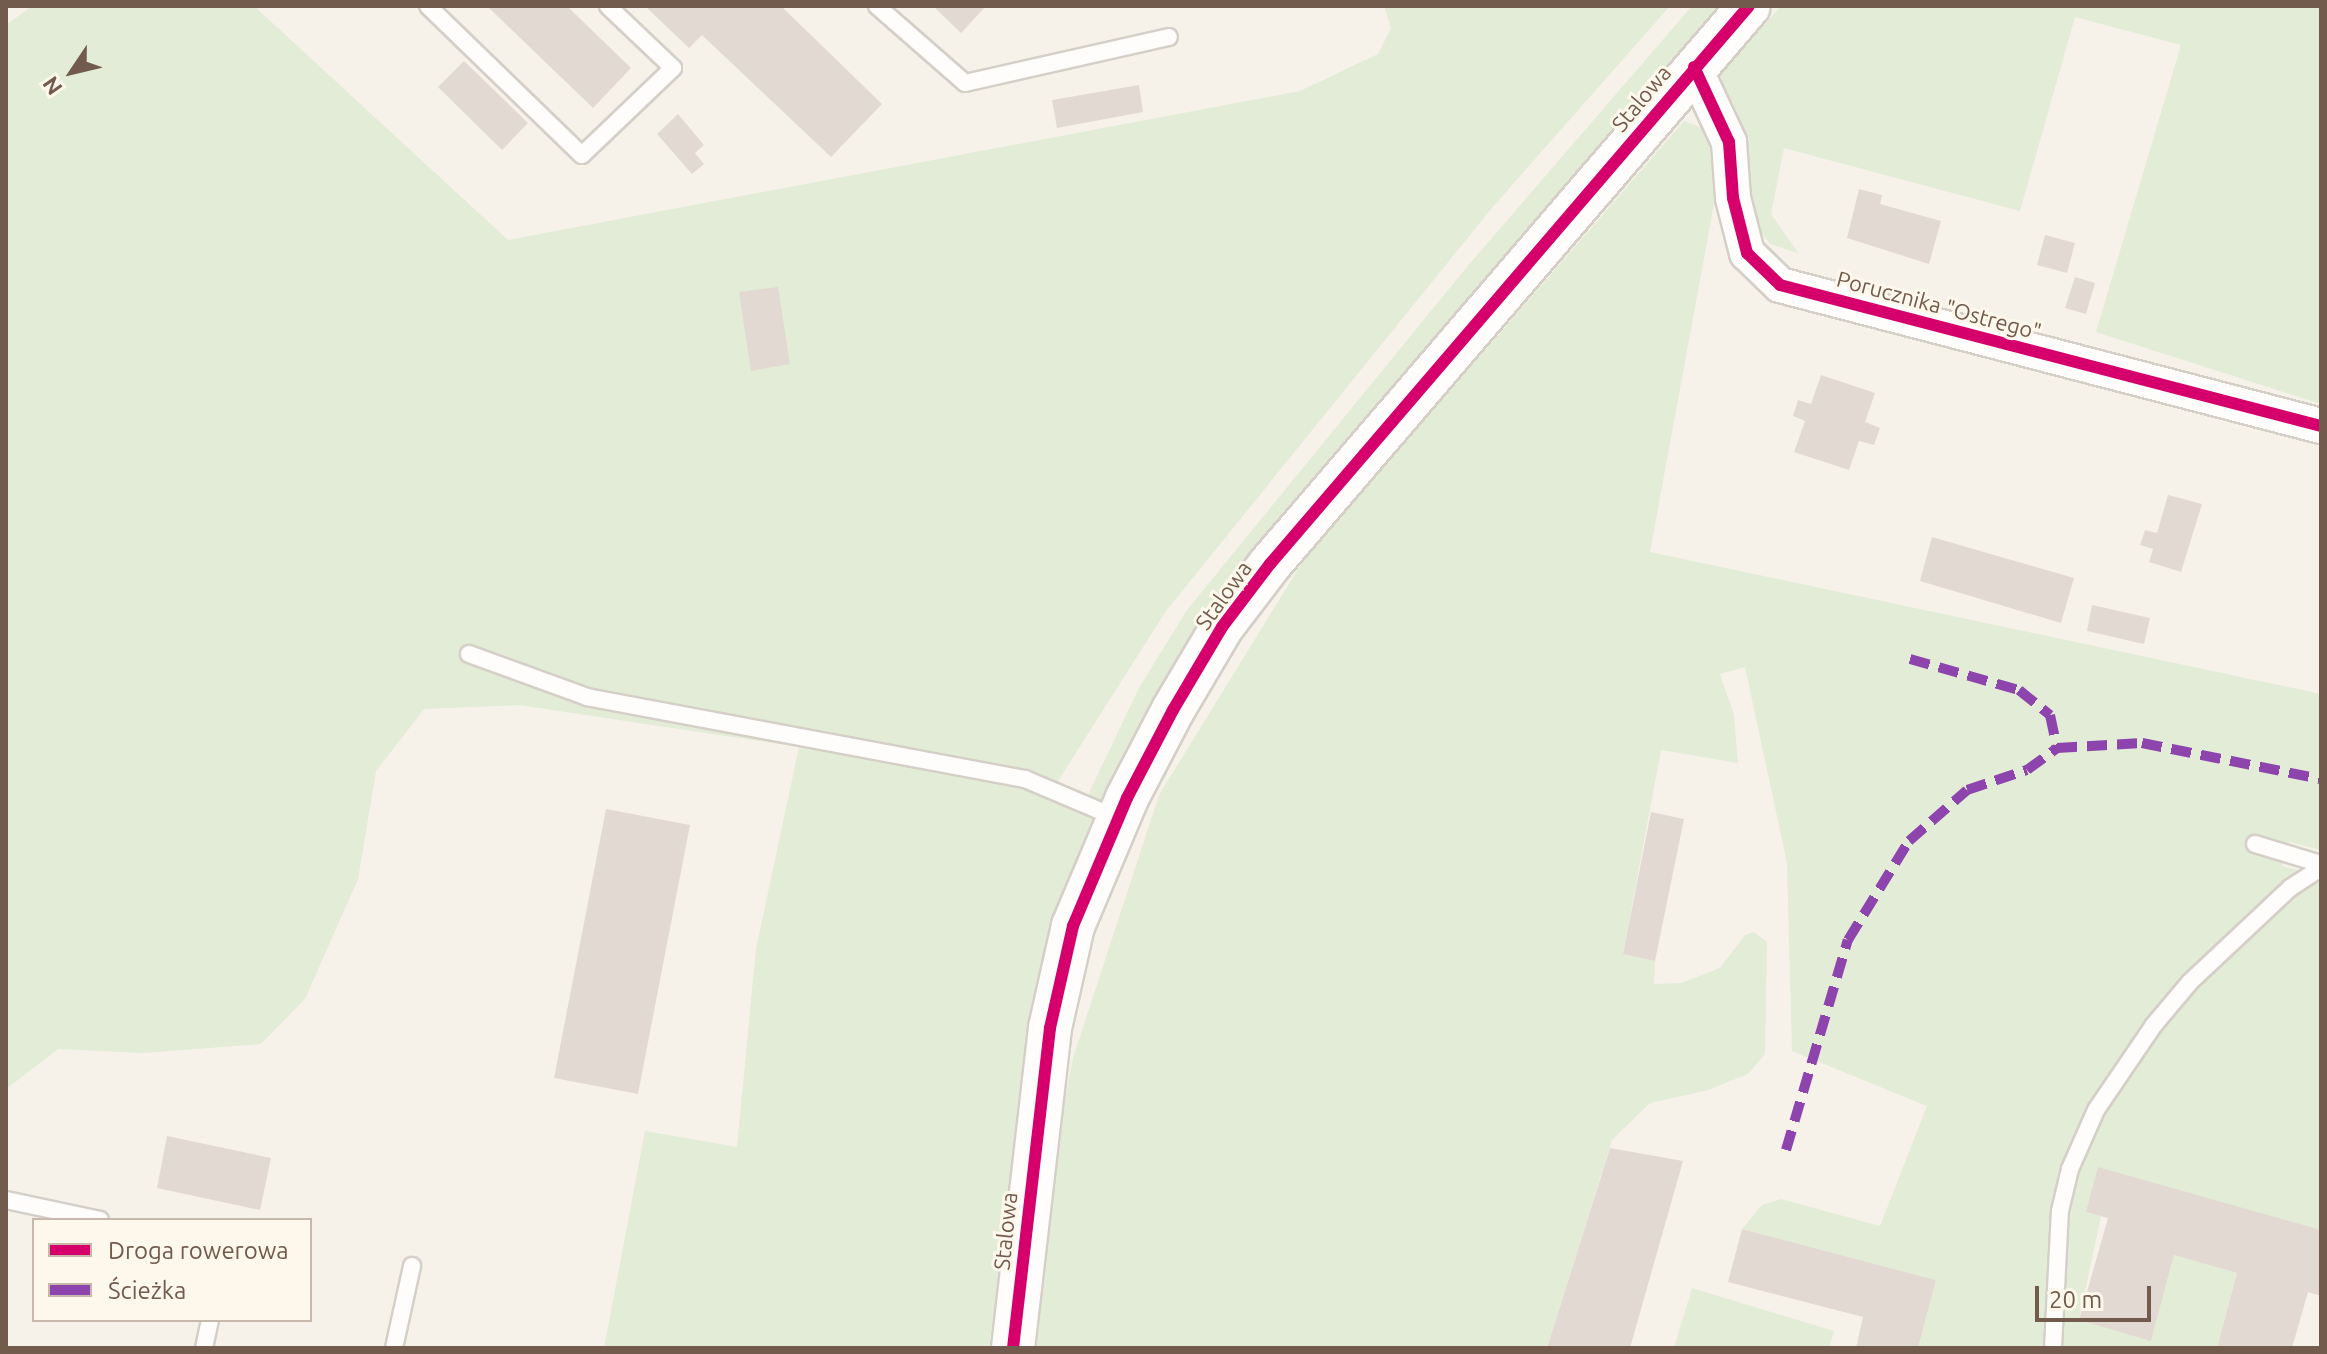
<!DOCTYPE html>
<meta charset="utf-8">
<style>
body{margin:0}
#map{position:relative;width:2327px;height:1354px;overflow:hidden;background:#f6f2ea;font-family:Ubuntu,sans-serif}
div>[style]{position:absolute}
[style*='--x']{left:calc(var(--x)*1px);top:calc(var(--y)*1px);width:calc(var(--w)*1px);rotate:calc(var(--a)*1deg)}
.green>*{inset:0;background:#e2ecd6}
.building>*{inset:0;background:#e2dad2}
.roads{filter:drop-shadow(2px 0 #d5cfc8) drop-shadow(-2px 0 #d5cfc8) drop-shadow(0 2px #d5cfc8) drop-shadow(0 -2px #d5cfc8)}
.service>*{height:16px;margin:-8px;padding:0 8px;transform-origin:8px;border-radius:8px;background:#fefdfc}
.minor>*{height:34px;margin:-17px;padding:0 17px;transform-origin:17px;border-radius:17px;background:#fefdfc}
.tertiary>*{height:42px;margin:-21px;padding:0 21px;transform-origin:21px;border-radius:21px;background:#fefdfc}
.quiet>*{height:10px;margin-top:-5px;transform-origin:0;background:repeating-linear-gradient(90deg,#8e44ad 0 20px,transparent 0 30px)}
.cycleway>*{height:12px;margin:-6px;padding:0 6px;transform-origin:6px;border-radius:6px;background:#d6006c}
span{translate:-50% -50%;white-space:nowrap;text-align:center;line-height:1.15;-webkit-text-stroke:6px #fef7eb;paint-order:stroke}
.street-label{font-size:22px;color:#725b4c}
.frame{position:absolute;inset:0;border:8px solid #725b4c;pointer-events:none}
.legend{position:absolute;left:32px;top:1218px;width:280px;height:104px;box-sizing:border-box;background:#fef7eb;border:2px solid #c6b9ab;margin:0;padding:10px 14px;list-style:none;font-size:24px;color:#725b4c}
.legend li{display:flex;align-items:center;gap:16px;height:40px}
.legend b{width:40px;border:2px solid #c6b9ab}
.north{position:absolute;left:32px;top:32px;width:80px;height:80px;-webkit-text-stroke:6px #fef7eb;paint-order:stroke;rotate:235deg;font-size:22px;font-weight:700;line-height:32px;text-align:center;color:#725b4c}
.north::after{content:'';display:block;margin:auto;width:28px;height:36px;background:#725b4c;clip-path:polygon(50% 0,100% 100%,50% 72%,0 100%)}
.scale{position:absolute;left:2035px;top:1286px;width:116px;height:36px;box-sizing:border-box;border:4px solid #725b4c;border-top:0;padding-left:10px;font-size:24px;line-height:28px;white-space:nowrap;color:#725b4c;-webkit-text-stroke:6px #fef7eb;paint-order:stroke}
</style>
<div id="map">
<div class="green">
<div style="clip-path:polygon(32px 6px,254px 6px,508px 240px,1300px 91px,1378px 54px,1391px 28px,1384px 6px,1670px 6px,1491px 209px,1166px 611px,1058px 781px,1087px 797px,1139px 688px,1187px 610px,1466px 268px,1692px 6px,1727px 6px,1483px 283px,1202px 619px,1154px 696px,1072px 886px,1034px 1023px,989px 1348px,604px 1348px,645px 1131px,737px 1147px,756px 949px,799px 747px,519px 705px,424px 709px,376px 771px,358px 879px,305px 999px,261px 1044px,143px 1053px,58px 1049px,6px 1089px,6px 25px)"></div>
<div style="clip-path:polygon(1781px 6px,2321px 6px,2321px 404px,2096px 332px,2181px 45px,2075px 17px,2020px 211px,1784px 148px,1771px 214px,1798px 253px,1770px 244px,1747px 215px,1749px 149px,1736px 110px,1716px 80px)"></div>
<div style="clip-path:polygon(1684px 121px,1707px 130px,1716px 193px,1650px 552px,2321px 694px,2321px 850px,2289px 842px,2282px 866px,2321px 876px,2321px 1230px,2086px 1212px,2101px 1216px,2079px 1320px,2151px 1340px,2174px 1255px,2237px 1273px,2217px 1348px,1918px 1348px,1936px 1280px,1742px 1229px,1762px 1205px,1781px 1199px,1880px 1226px,1927px 1106px,1792px 1051px,1787px 863px,1745px 667px,1720px 674px,1734px 715px,1738px 763px,1661px 750px,1623px 954px,1655px 961px,1654px 984px,1681px 983px,1720px 968px,1745px 935px,1754px 932px,1767px 942px,1765px 1054px,1748px 1074px,1708px 1090px,1650px 1103px,1612px 1140px,1547px 1348px,1035px 1348px,1052px 1164px,1073px 1058px,1159px 795px,1305px 558px)"></div>
<div style="clip-path:polygon(1692px 1288px,1834px 1331px,1829px 1348px,1674px 1348px)"></div>
</div>
<div class="building">
<div style="clip-path:polygon(487px 6px,567px 6px,631px 68px,593px 108px)"></div>
<div style="clip-path:polygon(645px 6px,781px 6px,882px 104px,831px 157px,702px 35px,689px 48px)"></div>
<div style="clip-path:polygon(933px 6px,986px 6px,961px 33px)"></div>
<div style="clip-path:polygon(464px 61px,528px 123px,502px 150px,438px 87px)"></div>
<div style="clip-path:polygon(1139px 85px,1143px 112px,1057px 128px,1052px 100px)"></div>
<div style="clip-path:polygon(678px 114px,704px 145px,695px 153px,704px 164px,692px 174px,657px 134px)"></div>
<div style="clip-path:polygon(1859px 189px,1882px 195px,1880px 204px,1941px 221px,1929px 264px,1847px 238px)"></div>
<div style="clip-path:polygon(2045px 235px,2075px 243px,2067px 273px,2037px 265px)"></div>
<div style="clip-path:polygon(2075px 277px,2095px 283px,2086px 314px,2065px 308px)"></div>
<div style="clip-path:polygon(778px 287px,790px 364px,751px 371px,739px 292px)"></div>
<div style="clip-path:polygon(1821px 375px,1875px 393px,1865px 422px,1880px 428px,1874px 445px,1859px 441px,1849px 470px,1794px 452px,1805px 421px,1793px 416px,1798px 400px,1811px 404px)"></div>
<div style="clip-path:polygon(2168px 495px,2202px 504px,2181px 572px,2149px 562px,2153px 549px,2140px 545px,2145px 530px,2157px 533px)"></div>
<div style="clip-path:polygon(1932px 537px,2074px 578px,2061px 623px,1920px 581px)"></div>
<div style="clip-path:polygon(2092px 605px,2150px 618px,2144px 644px,2087px 631px)"></div>
<div style="clip-path:polygon(606px 809px,690px 825px,638px 1094px,554px 1078px)"></div>
<div style="clip-path:polygon(1651px 812px,1684px 819px,1655px 961px,1623px 954px)"></div>
<div style="clip-path:polygon(167px 1136px,271px 1158px,260px 1210px,157px 1188px)"></div>
<div style="clip-path:polygon(1610px 1148px,1683px 1161px,1630px 1348px,1547px 1348px)"></div>
<div style="clip-path:polygon(2098px 1167px,2321px 1230px,2321px 1296px,2308px 1292px,2292px 1348px,2217px 1348px,2237px 1273px,2174px 1255px,2151px 1341px,2079px 1320px,2108px 1218px,2086px 1212px)"></div>
<div style="clip-path:polygon(1742px 1229px,1936px 1280px,1918px 1348px,1856px 1348px,1863px 1317px,1728px 1282px)"></div>
</div>
<div class="roads">
<div class="service">
<div style="--x:428;--y:6;--w:214;--a:44.1"></div>
<div style="--x:582;--y:155;--w:126;--a:-43.7"></div>
<div style="--x:673;--y:68;--w:90;--a:-136.4"></div>
<div style="--x:877;--y:6;--w:117;--a:41.2"></div>
<div style="--x:965;--y:83;--w:209;--a:-12.7"></div>
<div style="--x:469;--y:654;--w:126;--a:20"></div>
<div style="--x:587;--y:697;--w:446;--a:10.6"></div>
<div style="--x:1025;--y:779;--w:100;--a:23"></div>
<div style="--x:2255;--y:844;--w:69;--a:16.9"></div>
<div style="--x:6;--y:1200;--w:96;--a:12"></div>
<div style="--x:204;--y:1348;--w:29;--a:-78"></div>
<div style="--x:394;--y:1348;--w:84;--a:-77.6"></div>
<div style="--x:2053;--y:1348;--w:137;--a:-87.1"></div>
<div style="--x:2060;--y:1211;--w:43;--a:-76.6"></div>
<div style="--x:2070;--y:1169;--w:64;--a:-66.2"></div>
<div style="--x:2096;--y:1110;--w:102;--a:-55.8"></div>
<div style="--x:2153;--y:1026;--w:57;--a:-49.9"></div>
<div style="--x:2190;--y:982;--w:137;--a:-43.2"></div>
<div style="--x:2290;--y:888;--w:37;--a:-33"></div>
</div>
<div class="minor">
<div style="--x:1694;--y:67;--w:83;--a:65"></div>
<div style="--x:1729;--y:142;--w:56;--a:85.9"></div>
<div style="--x:1733;--y:198;--w:57;--a:75.7"></div>
<div style="--x:1747;--y:253;--w:46;--a:44.1"></div>
<div style="--x:1780;--y:285;--w:559;--a:14.61"></div>
</div>
<div class="tertiary">
<div style="--x:1013;--y:1348;--w:322;--a:-83.4"></div>
<div style="--x:1050;--y:1028;--w:105;--a:-77.3"></div>
<div style="--x:1073;--y:926;--w:139;--a:-67.1"></div>
<div style="--x:1127;--y:798;--w:99;--a:-62.4"></div>
<div style="--x:1173;--y:710;--w:96;--a:-59.4"></div>
<div style="--x:1222;--y:627;--w:79;--a:-52.7"></div>
<div style="--x:1270;--y:564;--w:735;--a:-49.36"></div>
</div>
</div>
<div class="quiet">
<div style="--x:1910;--y:659;--w:113;--a:15.9"></div>
<div style="--x:2019;--y:690;--w:40;--a:39"></div>
<div style="--x:2050;--y:715;--w:34;--a:78"></div>
<div style="--x:1786;--y:1150;--w:219;--a:-73.6"></div>
<div style="--x:1848;--y:940;--w:116;--a:-58.4"></div>
<div style="--x:1909;--y:841;--w:77;--a:-41.3"></div>
<div style="--x:1967;--y:790;--w:63;--a:-18.4"></div>
<div style="--x:2027;--y:770;--w:37;--a:-36"></div>
<div style="--x:2057;--y:748;--w:85;--a:-3.4"></div>
<div style="--x:2142;--y:743;--w:183;--a:11.4"></div>
</div>
<div class="cycleway">
<div style="--x:1694;--y:67;--w:83;--a:65"></div>
<div style="--x:1729;--y:142;--w:56;--a:85.9"></div>
<div style="--x:1733;--y:198;--w:57;--a:75.7"></div>
<div style="--x:1747;--y:253;--w:46;--a:44.1"></div>
<div style="--x:1780;--y:285;--w:559;--a:14.61"></div>
<div style="--x:1013;--y:1348;--w:322;--a:-83.4"></div>
<div style="--x:1050;--y:1028;--w:105;--a:-77.3"></div>
<div style="--x:1073;--y:926;--w:139;--a:-67.1"></div>
<div style="--x:1127;--y:798;--w:99;--a:-62.4"></div>
<div style="--x:1173;--y:710;--w:96;--a:-59.4"></div>
<div style="--x:1222;--y:627;--w:79;--a:-52.7"></div>
<div style="--x:1270;--y:564;--w:735;--a:-49.36"></div>
</div>
<div class="street-label">
<span style="left:1641px;top:98px;rotate:-50deg">Stalowa</span>
<span style="left:1939px;top:305px;rotate:15deg">Porucznika "Ostrego"</span>
<span style="left:1223px;top:595px;rotate:-54deg">Stalowa</span>
<span style="left:1005px;top:1231px;rotate:-84deg">Stalowa</span>
</div>
<div class="frame"></div>
<ul class="legend">
<li><b style="height:10px;background:#d6006c"></b>Droga rowerowa</li>
<li><b style="height:10px;background:#8e44ad"></b>Ścieżka</li>
</ul>
<div class="north">N</div>
<div class="scale">20 m</div>
</div>
